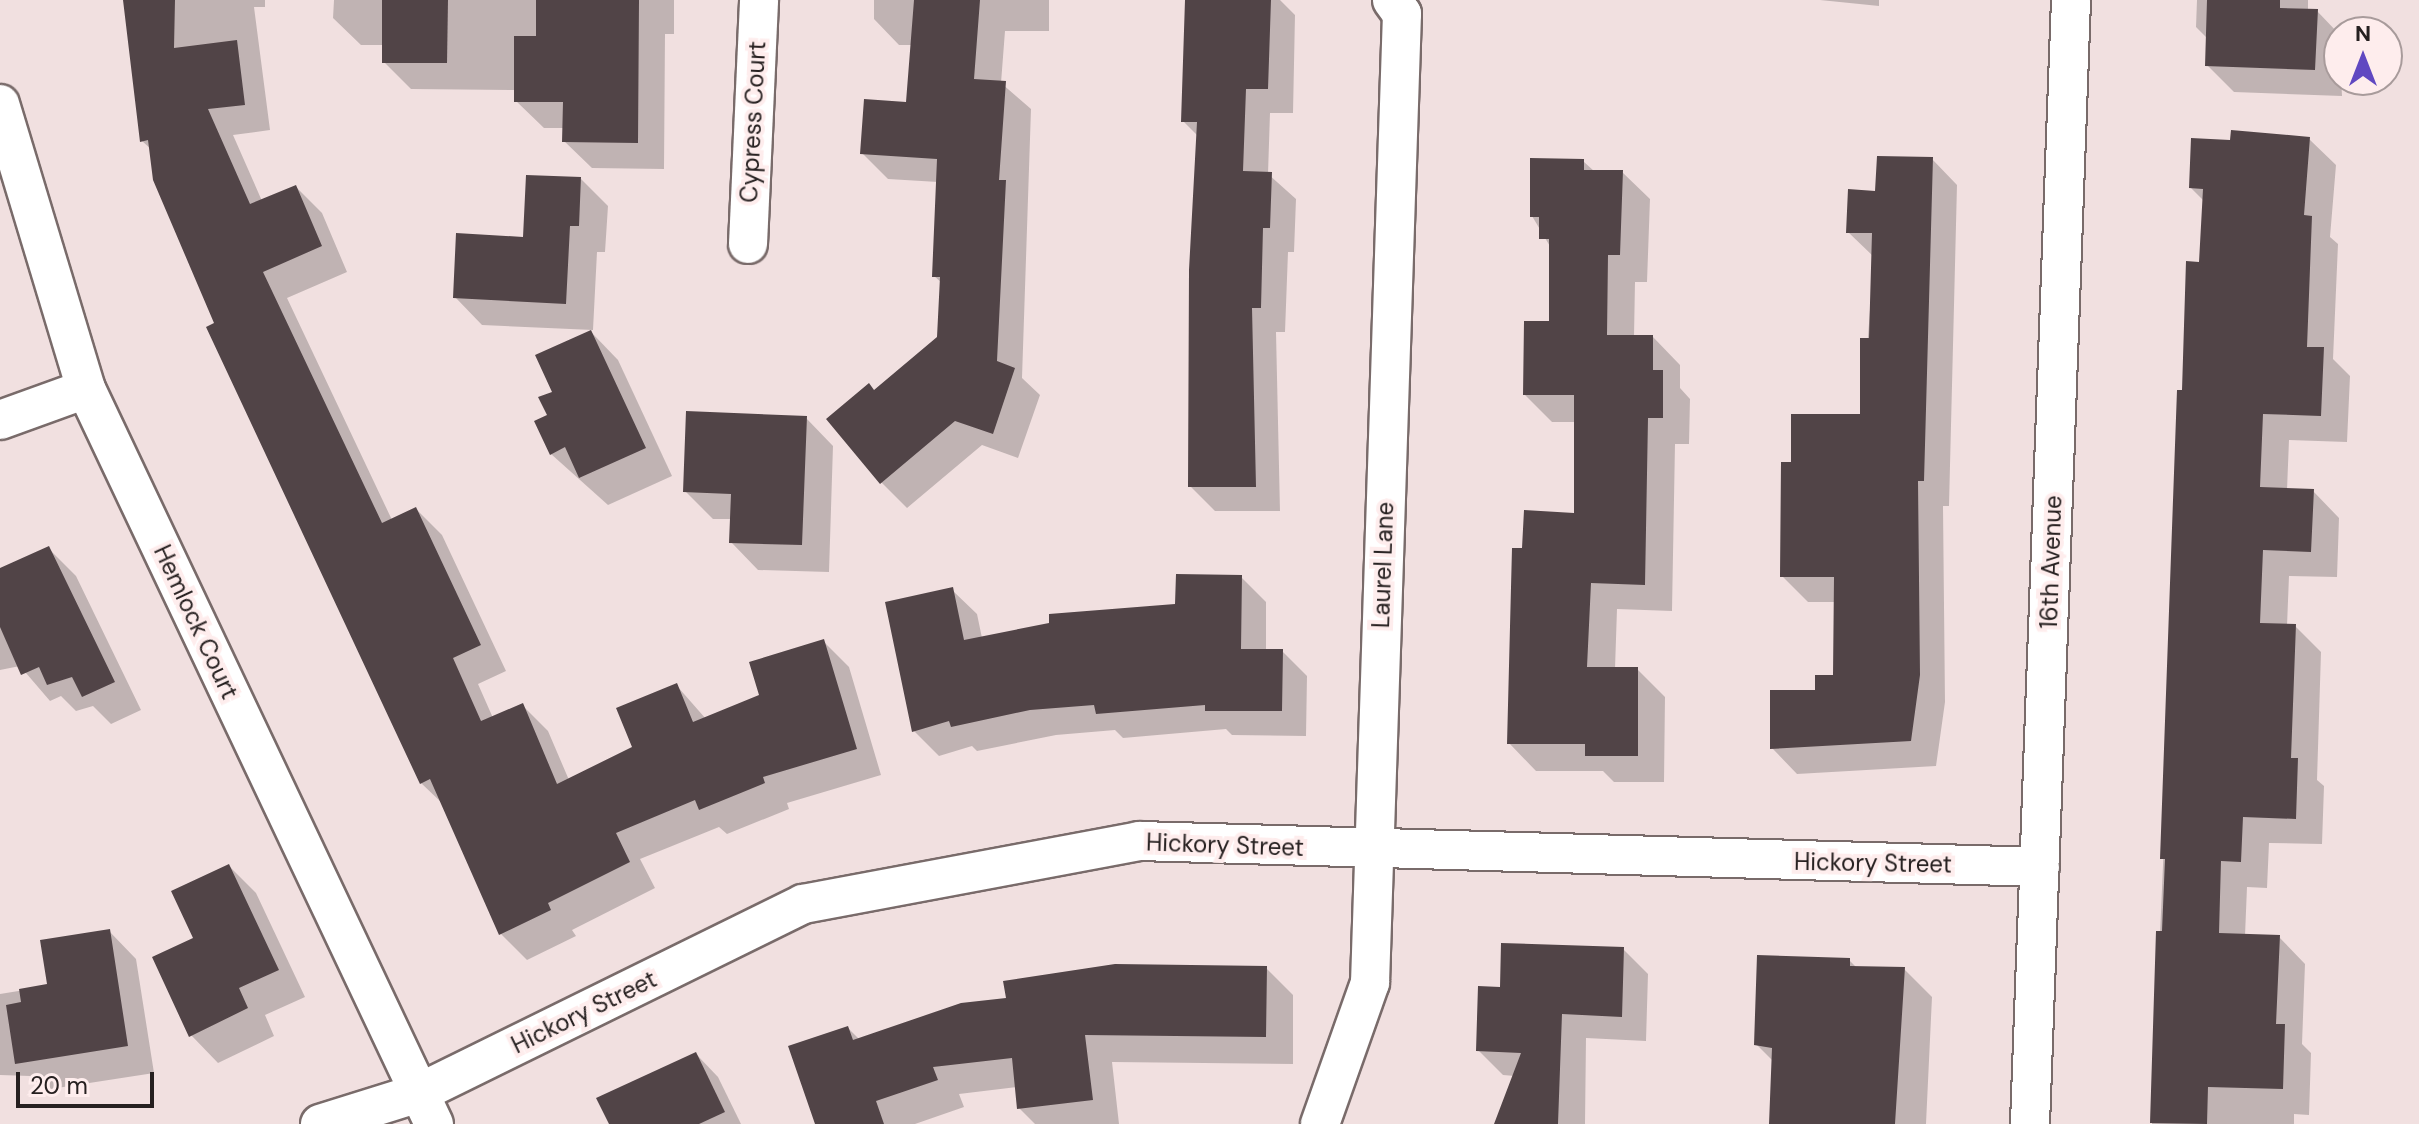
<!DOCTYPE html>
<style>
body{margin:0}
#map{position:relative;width:2419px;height:1124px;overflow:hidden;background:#f1e0e0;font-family:"DM Sans",sans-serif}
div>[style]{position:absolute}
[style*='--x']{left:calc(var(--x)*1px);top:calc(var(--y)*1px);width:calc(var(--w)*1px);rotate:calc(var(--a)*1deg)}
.shadow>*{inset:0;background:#0003}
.building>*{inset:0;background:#514447}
.roads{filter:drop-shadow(2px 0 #796b6a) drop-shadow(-2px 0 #796b6a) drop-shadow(0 2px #796b6a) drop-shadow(0 -2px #796b6a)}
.minor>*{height:38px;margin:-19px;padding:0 19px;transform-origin:19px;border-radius:19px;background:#fff}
span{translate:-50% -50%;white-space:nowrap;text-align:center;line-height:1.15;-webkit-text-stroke:8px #feeded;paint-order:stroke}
.street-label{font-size:24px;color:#262020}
.north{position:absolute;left:2323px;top:16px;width:80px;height:80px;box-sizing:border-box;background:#feeded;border:2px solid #a89b9b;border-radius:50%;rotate:0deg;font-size:22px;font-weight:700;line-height:32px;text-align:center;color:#262020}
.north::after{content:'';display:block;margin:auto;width:28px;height:36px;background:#6048c1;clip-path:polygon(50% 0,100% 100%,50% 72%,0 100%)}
.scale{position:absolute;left:16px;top:1072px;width:138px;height:36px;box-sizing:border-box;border:4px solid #262020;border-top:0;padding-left:10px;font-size:24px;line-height:28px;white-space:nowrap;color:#262020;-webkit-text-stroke:6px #feeded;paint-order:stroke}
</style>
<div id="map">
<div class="shadow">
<div style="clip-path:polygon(125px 0,265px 0,265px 7px,254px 7px,270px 130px,233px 135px,262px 201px,296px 187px,322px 213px,347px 272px,287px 298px,392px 520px,416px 509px,442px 535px,506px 671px,478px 684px,493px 718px,522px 705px,548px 731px,569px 780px,635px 748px,677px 686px,706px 719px,762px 696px,823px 641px,849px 667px,881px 775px,787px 803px,789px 809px,727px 834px,719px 827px,640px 859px,655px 888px,572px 930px,576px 936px,527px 960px,501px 934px,443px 804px,421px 783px,216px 324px,152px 150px,142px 141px)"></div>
<div style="clip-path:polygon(334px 0,674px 0,674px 34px,665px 34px,664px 169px,592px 168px,564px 141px,565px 128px,544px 128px,516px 101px,516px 90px,411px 89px,384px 62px,384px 45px,361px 45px,333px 18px)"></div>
<div style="clip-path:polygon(874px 0,1049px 0,1049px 31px,1005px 31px,1001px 83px,1031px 109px,1022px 378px,1040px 395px,1018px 458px,982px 445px,907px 508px,881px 482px,875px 392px,939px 338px,942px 283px,934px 276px,938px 182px,888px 179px,862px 153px,908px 104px,912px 45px,899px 45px,874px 19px)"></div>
<div style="clip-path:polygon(1187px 0,1280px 0,1295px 15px,1293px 113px,1270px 113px,1268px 174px,1296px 199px,1294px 252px,1288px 252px,1285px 332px,1276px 332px,1280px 511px,1215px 511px,1190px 486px,1198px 136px,1183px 121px)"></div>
<div style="clip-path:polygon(1820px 0,1879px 0,1879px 6px)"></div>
<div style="clip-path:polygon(2197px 0,2308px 0,2308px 11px,2317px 11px,2339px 34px,2342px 96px,2234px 92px,2207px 65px,2208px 39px,2196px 27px)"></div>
<div style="clip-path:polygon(2309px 139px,2336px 165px,2330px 237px,2338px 244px,2333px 359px,2350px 376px,2347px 442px,2289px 440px,2287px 490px,2313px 491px,2339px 518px,2337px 577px,2289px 576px,2287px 626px,2295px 626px,2321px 652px,2317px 780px,2324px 786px,2322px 844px,2269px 843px,2267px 888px,2247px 887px,2245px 936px,2279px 937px,2305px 964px,2302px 1044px,2311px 1053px,2309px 1115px,2294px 1114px,2294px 1124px,2152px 1124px,2183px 393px,2201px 264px,2204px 201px,2191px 188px,2232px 142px)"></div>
<div style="clip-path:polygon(1932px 159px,1957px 185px,1949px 506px,1943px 506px,1945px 702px,1936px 766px,1797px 774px,1772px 748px,1835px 677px,1836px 602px,1808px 602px,1782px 576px,1793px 464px,1862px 416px,1874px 257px,1848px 232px,1877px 193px)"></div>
<div style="clip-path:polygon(1583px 161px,1595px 172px,1622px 172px,1650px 199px,1647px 282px,1635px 282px,1634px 337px,1653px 337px,1680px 365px,1680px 388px,1690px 399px,1689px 444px,1675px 444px,1672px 611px,1617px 609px,1615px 669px,1637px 669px,1665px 697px,1664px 782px,1614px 782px,1603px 771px,1536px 771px,1509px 743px,1524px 551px,1576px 515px,1576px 422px,1552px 422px,1525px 395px,1550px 323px,1551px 248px,1532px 216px)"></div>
<div style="clip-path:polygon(581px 179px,608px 206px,605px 252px,597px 252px,593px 330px,482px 325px,455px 297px,525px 239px)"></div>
<div style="clip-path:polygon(591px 332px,618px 360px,672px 476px,608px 505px,551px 454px,554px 393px)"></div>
<div style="clip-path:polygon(806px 418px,833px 446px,829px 572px,758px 570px,731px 542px,732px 519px,713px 519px,685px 491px)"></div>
<div style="clip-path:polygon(49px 549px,76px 576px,141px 710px,111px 724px,93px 706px,76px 711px,61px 696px,50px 701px,20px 666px,0 670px,0 570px)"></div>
<div style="clip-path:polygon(1241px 577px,1266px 602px,1266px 651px,1282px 651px,1307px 676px,1306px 736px,1232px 735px,1226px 729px,1123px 738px,1115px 730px,1056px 735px,977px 751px,972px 746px,939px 756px,914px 731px,952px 590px,977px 614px,982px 638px,1177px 606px)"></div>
<div style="clip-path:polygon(229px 866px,256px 893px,305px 997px,265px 1015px,274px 1036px,218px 1063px,191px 1035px,196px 939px)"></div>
<div style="clip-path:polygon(109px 931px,136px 959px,154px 1073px,44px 1090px,30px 1076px,0 1075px,0 994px,49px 986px)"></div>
<div style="clip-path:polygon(1623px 949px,1648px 974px,1646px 1041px,1586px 1038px,1585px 1124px,1496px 1124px,1515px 1076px,1503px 1075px,1478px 1050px,1501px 989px)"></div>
<div style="clip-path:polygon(1849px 960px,1857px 968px,1904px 969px,1932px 997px,1926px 1124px,1771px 1124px,1773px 1061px,1756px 1044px)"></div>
<div style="clip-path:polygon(1266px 968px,1293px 995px,1293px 1064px,1112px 1062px,1119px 1124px,1035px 1124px,1019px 1108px,1017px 1087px,959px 1094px,964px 1107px,915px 1124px,817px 1124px,848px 1028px,860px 1040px)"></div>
<div style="clip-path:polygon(696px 1054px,718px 1077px,741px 1124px,611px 1124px)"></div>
</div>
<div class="building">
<div style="clip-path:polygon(123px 0,175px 0,174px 48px,237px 40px,245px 105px,208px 109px,250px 204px,296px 185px,322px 246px,263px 272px,382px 523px,416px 507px,481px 645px,453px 658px,481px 721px,523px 703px,557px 784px,632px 747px,616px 708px,677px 683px,693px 722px,759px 695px,749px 662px,824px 639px,857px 749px,763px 777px,765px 783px,699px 810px,695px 800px,616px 833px,630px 862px,548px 903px,551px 910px,499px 935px,430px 779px,420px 784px,206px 327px,214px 323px,153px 180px,148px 140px,140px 142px)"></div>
<div style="clip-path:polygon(382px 0,448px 0,447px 63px,382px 63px)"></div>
<div style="clip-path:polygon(536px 0,639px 0,638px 143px,562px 142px,563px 102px,514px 102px,514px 36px,536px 36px)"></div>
<div style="clip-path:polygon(914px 0,980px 0,974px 79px,1006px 81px,999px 180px,1006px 180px,997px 361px,1015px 368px,993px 434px,955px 421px,880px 484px,826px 419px,869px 383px,874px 390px,937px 337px,940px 277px,932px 277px,937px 159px,860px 154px,864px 99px,906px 102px)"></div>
<div style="clip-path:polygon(1185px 0,1271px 0,1268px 89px,1246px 89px,1243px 171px,1272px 172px,1270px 228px,1263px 228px,1261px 308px,1252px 308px,1256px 487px,1188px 487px,1189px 270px,1197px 122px,1181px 122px)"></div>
<div style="clip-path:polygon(2207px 0,2280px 0,2280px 8px,2318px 9px,2315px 70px,2205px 66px)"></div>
<div style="clip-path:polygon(2231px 130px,2310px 137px,2304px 215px,2312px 216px,2307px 347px,2324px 347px,2321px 416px,2263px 414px,2260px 487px,2314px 489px,2311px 552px,2263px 550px,2260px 623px,2296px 624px,2291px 758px,2298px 758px,2296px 819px,2243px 817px,2241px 862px,2221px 861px,2219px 933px,2280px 935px,2276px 1024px,2285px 1024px,2283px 1089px,2208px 1087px,2207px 1124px,2150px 1123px,2156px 931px,2162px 931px,2165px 859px,2160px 859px,2177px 390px,2182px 390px,2186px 261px,2199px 262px,2203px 189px,2189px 188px,2191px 138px,2230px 140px)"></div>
<div style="clip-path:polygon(1877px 156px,1933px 157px,1924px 481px,1918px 481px,1920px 675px,1911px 741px,1770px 749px,1770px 690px,1815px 690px,1815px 675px,1833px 675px,1834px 577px,1780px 577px,1781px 462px,1791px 462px,1791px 414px,1860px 414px,1860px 338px,1869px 338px,1872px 233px,1846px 233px,1848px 189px,1875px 191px)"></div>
<div style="clip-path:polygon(1530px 158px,1584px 159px,1584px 170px,1623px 170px,1620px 255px,1608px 255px,1607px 335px,1653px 335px,1653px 370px,1663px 370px,1663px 418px,1648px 418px,1645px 585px,1591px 583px,1587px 667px,1638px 667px,1638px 756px,1585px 756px,1585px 744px,1507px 744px,1512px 548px,1522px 548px,1524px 510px,1574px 513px,1574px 395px,1523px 395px,1524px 321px,1549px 321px,1549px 239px,1539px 239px,1539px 217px,1530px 217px)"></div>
<div style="clip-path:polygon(526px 175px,581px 177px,579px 226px,570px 226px,566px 304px,453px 298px,456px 233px,523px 237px)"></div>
<div style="clip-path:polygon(591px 330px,646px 448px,579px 478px,565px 447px,550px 455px,534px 421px,547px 415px,538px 397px,552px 392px,535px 355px)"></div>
<div style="clip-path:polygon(686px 411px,807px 416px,802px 545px,729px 543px,731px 494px,683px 492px)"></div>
<div style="clip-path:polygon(49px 546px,115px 682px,82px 697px,72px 677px,47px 685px,39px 667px,21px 675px,0 627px,0 568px)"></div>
<div style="clip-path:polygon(1176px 574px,1242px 575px,1241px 649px,1283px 649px,1282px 711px,1205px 711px,1205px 705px,1096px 714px,1094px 705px,1030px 710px,951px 727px,949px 721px,912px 732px,885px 602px,953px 587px,964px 640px,1049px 623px,1049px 614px,1175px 604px)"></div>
<div style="clip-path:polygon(229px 864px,279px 970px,239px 988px,248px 1008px,189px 1037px,152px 957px,193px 938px,171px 891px)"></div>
<div style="clip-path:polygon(110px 929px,128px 1046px,15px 1064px,6px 1005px,21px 1002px,19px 989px,47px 984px,40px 940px)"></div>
<div style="clip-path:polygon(1501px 943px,1624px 947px,1622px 1017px,1562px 1014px,1558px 1124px,1494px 1124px,1521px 1053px,1476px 1051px,1478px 986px,1500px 987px)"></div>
<div style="clip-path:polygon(1757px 955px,1850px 958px,1850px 966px,1905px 967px,1895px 1124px,1769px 1124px,1772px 1048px,1754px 1045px)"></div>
<div style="clip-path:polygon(1115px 964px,1267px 966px,1266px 1037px,1085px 1035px,1093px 1100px,1017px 1109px,1012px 1058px,933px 1067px,938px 1080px,876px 1101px,884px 1124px,815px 1124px,788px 1046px,848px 1026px,853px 1040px,961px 1003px,1006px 998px,1003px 981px)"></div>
<div style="clip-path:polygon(696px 1052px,725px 1112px,699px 1124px,609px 1124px,596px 1098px)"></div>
</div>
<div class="roads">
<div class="minor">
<div style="--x:0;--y:104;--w:298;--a:73.2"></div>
<div style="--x:86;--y:389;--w:813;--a:64.66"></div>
<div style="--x:748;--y:244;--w:244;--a:-87.4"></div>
<div style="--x:0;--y:420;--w:91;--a:-19.8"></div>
<div style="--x:320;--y:1124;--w:104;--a:-17.4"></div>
<div style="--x:419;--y:1093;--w:428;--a:-26.2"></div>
<div style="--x:803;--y:904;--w:342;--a:-10.6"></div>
<div style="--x:1139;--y:841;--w:901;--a:1.65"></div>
<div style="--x:1320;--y:1124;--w:150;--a:-70.5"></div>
<div style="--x:1370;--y:983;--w:970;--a:-88.11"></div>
<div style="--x:1402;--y:14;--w:17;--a:-126"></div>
<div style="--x:2030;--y:1124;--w:1125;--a:-87.91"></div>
</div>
</div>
<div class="street-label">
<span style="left:753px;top:122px;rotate:-87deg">Cypress Court</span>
<span style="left:2051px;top:562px;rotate:-88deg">16th Avenue</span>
<span style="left:1383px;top:565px;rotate:-88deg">Laurel Lane</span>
<span style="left:196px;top:622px;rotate:65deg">Hemlock Court</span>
<span style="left:1225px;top:845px;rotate:2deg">Hickory Street</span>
<span style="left:1873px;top:863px;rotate:1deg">Hickory Street</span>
<span style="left:584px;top:1012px;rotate:-26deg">Hickory Street</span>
</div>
<div class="north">N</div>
<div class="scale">20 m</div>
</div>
